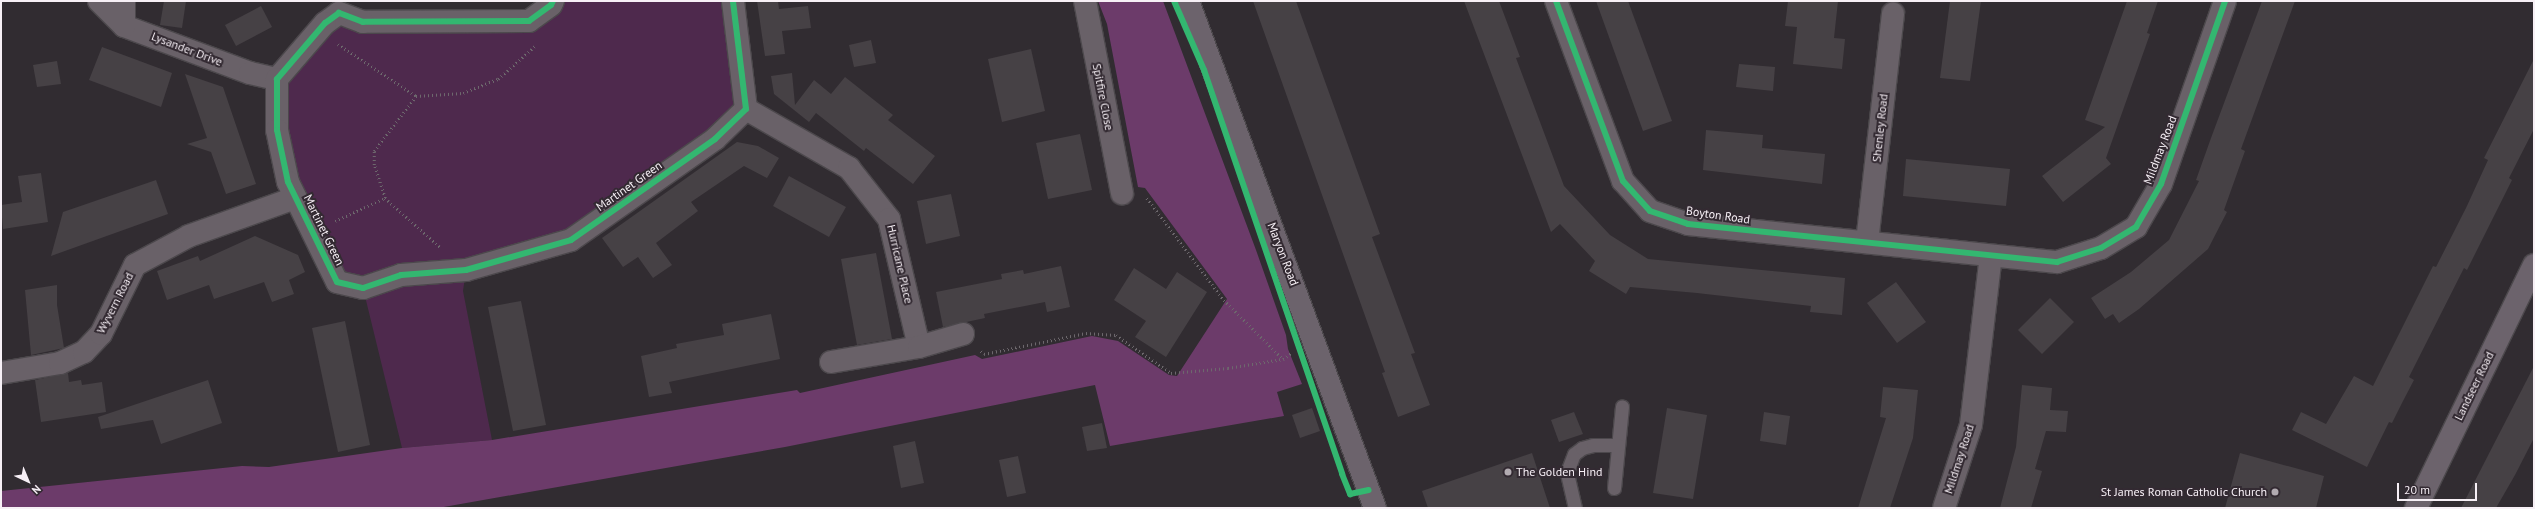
<!DOCTYPE html>
<style>
body{margin:0}
#map{position:relative;width:2535px;height:509px;overflow:hidden;background:#312c31;font-family:"PT Sans",sans-serif}
div>[style]{position:absolute}
[style*='--x']{left:calc(var(--x)*1px);top:calc(var(--y)*1px);width:calc(var(--w)*1px);rotate:calc(var(--a)*1deg)}
.green>*{inset:0;background:#4e294d}
.forest>*{inset:0;background:#6c3b6a}
.building>*{inset:0;background:#464145}
.path>*{height:2.5px;margin-top:-1.25px;transform-origin:0;background:repeating-linear-gradient(90deg,#6d686d 0 1px,transparent 0 4px)}
.roads{filter:drop-shadow(1px 0 #4c484c) drop-shadow(-1px 0 #4c484c) drop-shadow(0 1px #4c484c) drop-shadow(0 -1px #4c484c)}
.lane>*{height:13px;margin:-6.5px;padding:0 6.5px;transform-origin:6.5px;border-radius:6.5px;background:#696168}
.street>*{height:22px;margin:-11px;padding:0 11px;transform-origin:11px;border-radius:11px;background:#696168}
.secondary>*{height:22px;margin:-11px;padding:0 11px;transform-origin:11px;border-radius:11px;background:#6c636c}
.cycleway>*{height:6px;margin:-3px;padding:0 3px;transform-origin:3px;border-radius:3px;background:#33b770}
.dots>*{width:11px;height:11px;translate:-50% -50%;box-sizing:border-box;border:2px solid #332a32;border-radius:50%}
span{translate:-50% -50%;white-space:nowrap;text-align:center;line-height:1.15;-webkit-text-stroke:4px #332a32;paint-order:stroke}
.street-label{font-size:12px;color:#f7f0f6}
.poi-label{font-size:12px;color:#f7f0f6}
.left{translate:0 -50%;text-align:left}
.right{translate:-100% -50%;text-align:right}
.frame{position:absolute;inset:0;border:2px solid #f7f0f6;pointer-events:none}
.north{position:absolute;left:8px;top:461px;width:40px;height:40px;-webkit-text-stroke:3px #332a32;paint-order:stroke;rotate:136deg;font-size:11px;font-weight:700;line-height:16px;text-align:center;color:#f7f0f6}
.north::after{content:'';display:block;margin:auto;width:14px;height:18px;background:#f7f0f6;clip-path:polygon(50% 0,100% 100%,50% 72%,0 100%)}
.scale{position:absolute;left:2397px;top:483px;width:80px;height:18px;box-sizing:border-box;border:2px solid #f7f0f6;border-top:0;padding-left:5px;font-size:12px;line-height:14px;white-space:nowrap;color:#f7f0f6;-webkit-text-stroke:3px #332a32;paint-order:stroke}
</style>
<div id="map">
<div class="green">
<div style="clip-path:polygon(553px 1px,733px 1px,746px 109px,571px 240px,466px 270px,463px 291px,492px 440px,402px 448px,363px 288px,337px 282px,295px 198px,277px 79px,325px 23px,529px 21px)"></div>
</div>
<div class="forest">
<div style="clip-path:polygon(1098px 1px,1163px 1px,1256px 250px,1286px 335px,1288px 349px,1302px 384px,1277px 392px,1284px 416px,1110px 446px,1095px 385px,785px 447px,438px 508px,1px 508px,1px 491px,242px 466px,269px 467px,402px 448px,492px 440px,797px 390px,800px 393px,975px 355px,982px 359px,1092px 336px,1118px 341px,1169px 375px,1177px 376px,1227px 299px,1145px 188px,1138px 187px,1107px 24px)"></div>
</div>
<div class="building">
<div style="clip-path:polygon(164px 1px,186px 1px,182px 28px,160px 25px)"></div>
<div style="clip-path:polygon(757px 1px,778px 1px,779px 9px,808px 6px,811px 28px,782px 31px,785px 54px,765px 56px)"></div>
<div style="clip-path:polygon(1253px 1px,1296px 1px,1380px 234px,1372px 237px,1415px 353px,1411px 354px,1430px 405px,1398px 417px,1382px 373px,1385px 372px)"></div>
<div style="clip-path:polygon(1464px 1px,1499px 1px,1520px 57px,1516px 58px,1564px 186px,1610px 235px,1648px 259px,1845px 278px,1842px 315px,1810px 312px,1811px 306px,1697px 293px,1630px 287px,1626px 294px,1589px 271px,1595px 261px,1560px 224px,1551px 232px)"></div>
<div style="clip-path:polygon(1596px 1px,1628px 1px,1672px 121px,1643px 131px)"></div>
<div style="clip-path:polygon(1788px 1px,1838px 1px,1834px 38px,1845px 39px,1842px 69px,1793px 64px,1797px 27px,1785px 26px)"></div>
<div style="clip-path:polygon(1950px 1px,1981px 1px,1970px 81px,1940px 78px)"></div>
<div style="clip-path:polygon(2127px 1px,2158px 1px,2147px 33px,2150px 34px,2106px 158px,2111px 164px,2063px 202px,2042px 176px,2105px 127px,2085px 120px)"></div>
<div style="clip-path:polygon(2262px 1px,2295px 1px,2241px 149px,2245px 151px,2224px 210px,2227px 212px,2208px 249px,2139px 309px,2119px 323px,2113px 314px,2105px 319px,2091px 298px,2131px 272px,2169px 240px,2199px 181px,2196px 180px,2211px 138px)"></div>
<div style="clip-path:polygon(261px 6px,272px 27px,236px 46px,225px 25px)"></div>
<div style="clip-path:polygon(871px 40px,876px 63px,854px 67px,849px 45px)"></div>
<div style="clip-path:polygon(102px 47px,172px 73px,161px 107px,89px 80px)"></div>
<div style="clip-path:polygon(1031px 49px,1045px 111px,1002px 122px,988px 59px)"></div>
<div style="clip-path:polygon(2534px 59px,2534px 129px,2509px 178px,2512px 180px,2467px 270px,2464px 268px,2409px 377px,2414px 380px,2403px 401px,2392px 423px,2389px 422px,2367px 467px,2292px 430px,2301px 412px,2326px 424px,2354px 376px,2373px 386px,2433px 266px,2436px 267px,2466px 208px,2488px 160px,2484px 158px)"></div>
<div style="clip-path:polygon(57px 61px,61px 84px,37px 87px,33px 65px)"></div>
<div style="clip-path:polygon(1739px 64px,1775px 67px,1773px 91px,1736px 87px)"></div>
<div style="clip-path:polygon(792px 73px,795px 105px,814px 80px,831px 94px,845px 77px,893px 115px,888px 120px,935px 156px,913px 184px,866px 148px,864px 151px,816px 113px,809px 122px,774px 94px,771px 76px)"></div>
<div style="clip-path:polygon(185px 74px,223px 87px,256px 184px,226px 194px,211px 152px,187px 144px,207px 138px)"></div>
<div style="clip-path:polygon(1706px 130px,1763px 135px,1762px 148px,1825px 154px,1822px 184px,1703px 170px)"></div>
<div style="clip-path:polygon(1080px 134px,1092px 190px,1048px 199px,1036px 143px)"></div>
<div style="clip-path:polygon(737px 142px,758px 146px,779px 158px,767px 178px,744px 166px,691px 202px,698px 211px,656px 243px,672px 265px,653px 278px,638px 257px,623px 267px,602px 238px)"></div>
<div style="clip-path:polygon(1906px 159px,2010px 169px,2006px 206px,1903px 196px)"></div>
<div style="clip-path:polygon(41px 173px,48px 222px,3px 229px,1px 205px,22px 202px,18px 176px)"></div>
<div style="clip-path:polygon(789px 176px,846px 207px,829px 237px,773px 206px)"></div>
<div style="clip-path:polygon(156px 180px,168px 214px,51px 256px,63px 212px)"></div>
<div style="clip-path:polygon(951px 194px,960px 236px,926px 244px,917px 201px)"></div>
<div style="clip-path:polygon(255px 236px,298px 255px,305px 272px,289px 280px,294px 294px,272px 302px,264px 282px,214px 299px,209px 285px,167px 300px,157px 271px,198px 256px,200px 261px)"></div>
<div style="clip-path:polygon(876px 253px,892px 339px,857px 345px,841px 259px)"></div>
<div style="clip-path:polygon(1061px 266px,1070px 307px,1047px 312px,1045px 302px,984px 314px,985px 318px,943px 327px,936px 292px,1002px 279px,1001px 274px,1023px 270px,1024px 274px)"></div>
<div style="clip-path:polygon(1134px 268px,1166px 289px,1177px 272px,1207px 292px,1166px 357px,1135px 337px,1146px 321px,1114px 300px)"></div>
<div style="clip-path:polygon(1896px 282px,1926px 322px,1897px 343px,1867px 303px)"></div>
<div style="clip-path:polygon(57px 285px,57px 305px,64px 348px,31px 355px,25px 290px)"></div>
<div style="clip-path:polygon(2050px 298px,2074px 322px,2042px 354px,2018px 330px)"></div>
<div style="clip-path:polygon(521px 301px,546px 425px,513px 431px,488px 307px)"></div>
<div style="clip-path:polygon(771px 314px,780px 359px,669px 382px,672px 393px,649px 397px,641px 356px,677px 348px,676px 344px,724px 335px,722px 324px)"></div>
<div style="clip-path:polygon(345px 321px,370px 445px,338px 452px,312px 328px)"></div>
<div style="clip-path:polygon(2534px 366px,2534px 438px,2515px 475px,2496px 508px,2461px 508px)"></div>
<div style="clip-path:polygon(68px 373px,69px 382px,81px 380px,82px 385px,102px 382px,106px 412px,41px 422px,35px 380px)"></div>
<div style="clip-path:polygon(208px 380px,222px 423px,161px 444px,153px 420px,101px 429px,98px 417px)"></div>
<div style="clip-path:polygon(2022px 385px,2052px 388px,2050px 410px,2068px 411px,2066px 432px,2046px 431px,2035px 469px,2042px 471px,2031px 508px,2000px 508px,2016px 447px)"></div>
<div style="clip-path:polygon(1883px 387px,1918px 390px,1913px 438px,1890px 508px,1858px 508px,1886px 418px,1880px 417px)"></div>
<div style="clip-path:polygon(1312px 408px,1320px 431px,1300px 438px,1292px 415px)"></div>
<div style="clip-path:polygon(1667px 408px,1707px 415px,1693px 499px,1653px 493px)"></div>
<div style="clip-path:polygon(1574px 412px,1583px 434px,1559px 442px,1551px 420px)"></div>
<div style="clip-path:polygon(1764px 412px,1790px 416px,1786px 445px,1760px 441px)"></div>
<div style="clip-path:polygon(1102px 423px,1107px 448px,1087px 451px,1082px 427px)"></div>
<div style="clip-path:polygon(915px 441px,924px 483px,901px 488px,893px 446px)"></div>
<div style="clip-path:polygon(1532px 453px,1550px 508px,1428px 508px,1422px 491px)"></div>
<div style="clip-path:polygon(2240px 453px,2324px 476px,2316px 508px,2225px 508px)"></div>
<div style="clip-path:polygon(1018px 456px,1026px 493px,1007px 497px,999px 460px)"></div>
</div>
<div class="path">
<div style="--x:338;--y:44;--w:94;--a:33.7"></div>
<div style="--x:385;--y:198;--w:74;--a:41.7"></div>
<div style="--x:1147;--y:198;--w:128;--a:53"></div>
<div style="--x:1224;--y:300;--w:83;--a:45"></div>
<div style="--x:335;--y:221;--w:55;--a:-24.7"></div>
<div style="--x:385;--y:198;--w:35;--a:-108"></div>
<div style="--x:374;--y:165;--w:14;--a:-90"></div>
<div style="--x:374;--y:151;--w:69;--a:-52.6"></div>
<div style="--x:416;--y:96;--w:47;--a:-3.7"></div>
<div style="--x:463;--y:93;--w:38;--a:-22"></div>
<div style="--x:498;--y:79;--w:50;--a:-41.7"></div>
<div style="--x:981;--y:351;--w:4;--a:45"></div>
<div style="--x:984;--y:354;--w:104;--a:-11.6"></div>
<div style="--x:1086;--y:333;--w:30;--a:4"></div>
<div style="--x:1116;--y:335;--w:67;--a:34.6"></div>
<div style="--x:1171;--y:373;--w:57;--a:-5"></div>
<div style="--x:1228;--y:368;--w:56;--a:-9.3"></div>
<div style="--x:1283;--y:359;--w:10;--a:-37"></div>
</div>
<div class="roads">
<div class="lane">
<div style="--x:1614;--y:488;--w:82;--a:-84.4"></div>
<div style="--x:1575;--y:508;--w:37;--a:-103"></div>
<div style="--x:1567;--y:472;--w:19;--a:-69"></div>
<div style="--x:1574;--y:454;--w:10;--a:-37"></div>
<div style="--x:1582;--y:448;--w:11;--a:-15"></div>
<div style="--x:1593;--y:445;--w:25;--a:0"></div>
</div>
<div class="street">
<div style="--x:99;--y:1;--w:35;--a:45"></div>
<div style="--x:124;--y:26;--w:134;--a:20.5"></div>
<div style="--x:250;--y:73;--w:28;--a:13"></div>
<div style="--x:124;--y:1;--w:25;--a:90"></div>
<div style="--x:553;--y:1;--w:4;--a:117"></div>
<div style="--x:551;--y:5;--w:27;--a:144"></div>
<div style="--x:529;--y:21;--w:166;--a:179.7"></div>
<div style="--x:363;--y:22;--w:26;--a:-159"></div>
<div style="--x:339;--y:13;--w:17;--a:144"></div>
<div style="--x:325;--y:23;--w:74;--a:130.6"></div>
<div style="--x:277;--y:79;--w:51;--a:90"></div>
<div style="--x:277;--y:130;--w:53;--a:78.1"></div>
<div style="--x:288;--y:182;--w:111;--a:63.9"></div>
<div style="--x:337;--y:282;--w:27;--a:13"></div>
<div style="--x:363;--y:288;--w:40;--a:-18.9"></div>
<div style="--x:401;--y:275;--w:65;--a:-4.4"></div>
<div style="--x:466;--y:270;--w:109;--a:-15.9"></div>
<div style="--x:571;--y:240;--w:176;--a:-35"></div>
<div style="--x:715;--y:139;--w:43;--a:-44.1"></div>
<div style="--x:746;--y:109;--w:109;--a:-96.9"></div>
<div style="--x:1085;--y:1;--w:196;--a:79.1"></div>
<div style="--x:1556;--y:1;--w:192;--a:69.6"></div>
<div style="--x:1623;--y:181;--w:40;--a:48"></div>
<div style="--x:1650;--y:211;--w:40;--a:18.9"></div>
<div style="--x:1688;--y:224;--w:371;--a:5.9"></div>
<div style="--x:2057;--y:262;--w:46;--a:-17.7"></div>
<div style="--x:2101;--y:248;--w:41;--a:-31"></div>
<div style="--x:2136;--y:227;--w:50;--a:-59.8"></div>
<div style="--x:2161;--y:184;--w:194;--a:-70.7"></div>
<div style="--x:746;--y:109;--w:119;--a:29.8"></div>
<div style="--x:849;--y:168;--w:65;--a:51.9"></div>
<div style="--x:889;--y:219;--w:131;--a:76.8"></div>
<div style="--x:1867;--y:242;--w:230;--a:-83.5"></div>
<div style="--x:831;--y:362;--w:89;--a:-9.7"></div>
<div style="--x:919;--y:347;--w:46;--a:-16.5"></div>
<div style="--x:1;--y:373;--w:60;--a:-9.6"></div>
<div style="--x:60;--y:363;--w:26;--a:-25"></div>
<div style="--x:84;--y:352;--w:25;--a:-47"></div>
<div style="--x:101;--y:334;--w:77;--a:-63.8"></div>
<div style="--x:135;--y:265;--w:61;--a:-28.2"></div>
<div style="--x:189;--y:236;--w:113;--a:-19.7"></div>
<div style="--x:1944;--y:508;--w:87;--a:-72"></div>
<div style="--x:1971;--y:425;--w:170;--a:-83.3"></div>
</div>
<div class="secondary">
<div style="--x:1188;--y:1;--w:540;--a:69.75"></div>
<div style="--x:2416;--y:508;--w:270;--a:-64.1"></div>
</div>
</div>
<div class="cycleway">
<div style="--x:553;--y:1;--w:4;--a:117"></div>
<div style="--x:551;--y:5;--w:27;--a:144"></div>
<div style="--x:529;--y:21;--w:166;--a:179.7"></div>
<div style="--x:363;--y:22;--w:26;--a:-159"></div>
<div style="--x:339;--y:13;--w:17;--a:144"></div>
<div style="--x:325;--y:23;--w:74;--a:130.6"></div>
<div style="--x:277;--y:79;--w:51;--a:90"></div>
<div style="--x:277;--y:130;--w:53;--a:78.1"></div>
<div style="--x:288;--y:182;--w:111;--a:63.9"></div>
<div style="--x:337;--y:282;--w:27;--a:13"></div>
<div style="--x:363;--y:288;--w:40;--a:-18.9"></div>
<div style="--x:401;--y:275;--w:65;--a:-4.4"></div>
<div style="--x:466;--y:270;--w:109;--a:-15.9"></div>
<div style="--x:571;--y:240;--w:176;--a:-35"></div>
<div style="--x:715;--y:139;--w:43;--a:-44.1"></div>
<div style="--x:746;--y:109;--w:109;--a:-96.9"></div>
<div style="--x:1174;--y:1;--w:75;--a:66.5"></div>
<div style="--x:1204;--y:70;--w:427;--a:71.1"></div>
<div style="--x:1342;--y:474;--w:22;--a:68"></div>
<div style="--x:1350;--y:494;--w:19;--a:-12"></div>
<div style="--x:1556;--y:1;--w:192;--a:69.6"></div>
<div style="--x:1623;--y:181;--w:40;--a:48"></div>
<div style="--x:1650;--y:211;--w:40;--a:18.9"></div>
<div style="--x:1688;--y:224;--w:371;--a:5.9"></div>
<div style="--x:2057;--y:262;--w:46;--a:-17.7"></div>
<div style="--x:2101;--y:248;--w:41;--a:-31"></div>
<div style="--x:2136;--y:227;--w:50;--a:-59.8"></div>
<div style="--x:2161;--y:184;--w:194;--a:-70.7"></div>
</div>
<div class="dots">
<div style="left:1508px;top:472px;background:#b2abb1"></div>
<div style="left:2275px;top:492px;background:#b2abb1"></div>
</div>
<div class="street-label">
<span style="left:187px;top:49px;rotate:21deg">Lysander Drive</span>
<span style="left:1103px;top:97px;rotate:79deg">Spitfire Close</span>
<span style="left:1880px;top:128px;rotate:-84deg">Shenley Road</span>
<span style="left:2160px;top:150px;rotate:-69deg">Mildmay Road</span>
<span style="left:629px;top:186px;rotate:-35deg">Martinet Green</span>
<span style="left:1718px;top:215px;rotate:8deg">Boyton Road</span>
<span style="left:324px;top:230px;rotate:64deg">Martinet Green</span>
<span style="left:1283px;top:254px;rotate:69deg">Maryon Road</span>
<span style="left:900px;top:264px;rotate:77deg">Hurricane Place</span>
<span style="left:115px;top:303px;rotate:-63deg">Wyvern Road</span>
<span style="left:2474px;top:386px;rotate:-64deg">Landseer Road</span>
<span style="left:1959px;top:459px;rotate:-72deg">Mildmay Road</span>
</div>
<div class="poi-label">
<span class="left" style="left:1516px;top:472px">The Golden Hind</span>
<span class="right" style="left:2267px;top:492px">St James Roman Catholic Church</span>
</div>
<div class="frame"></div>
<div class="north">N</div>
<div class="scale">20 m</div>
</div>
